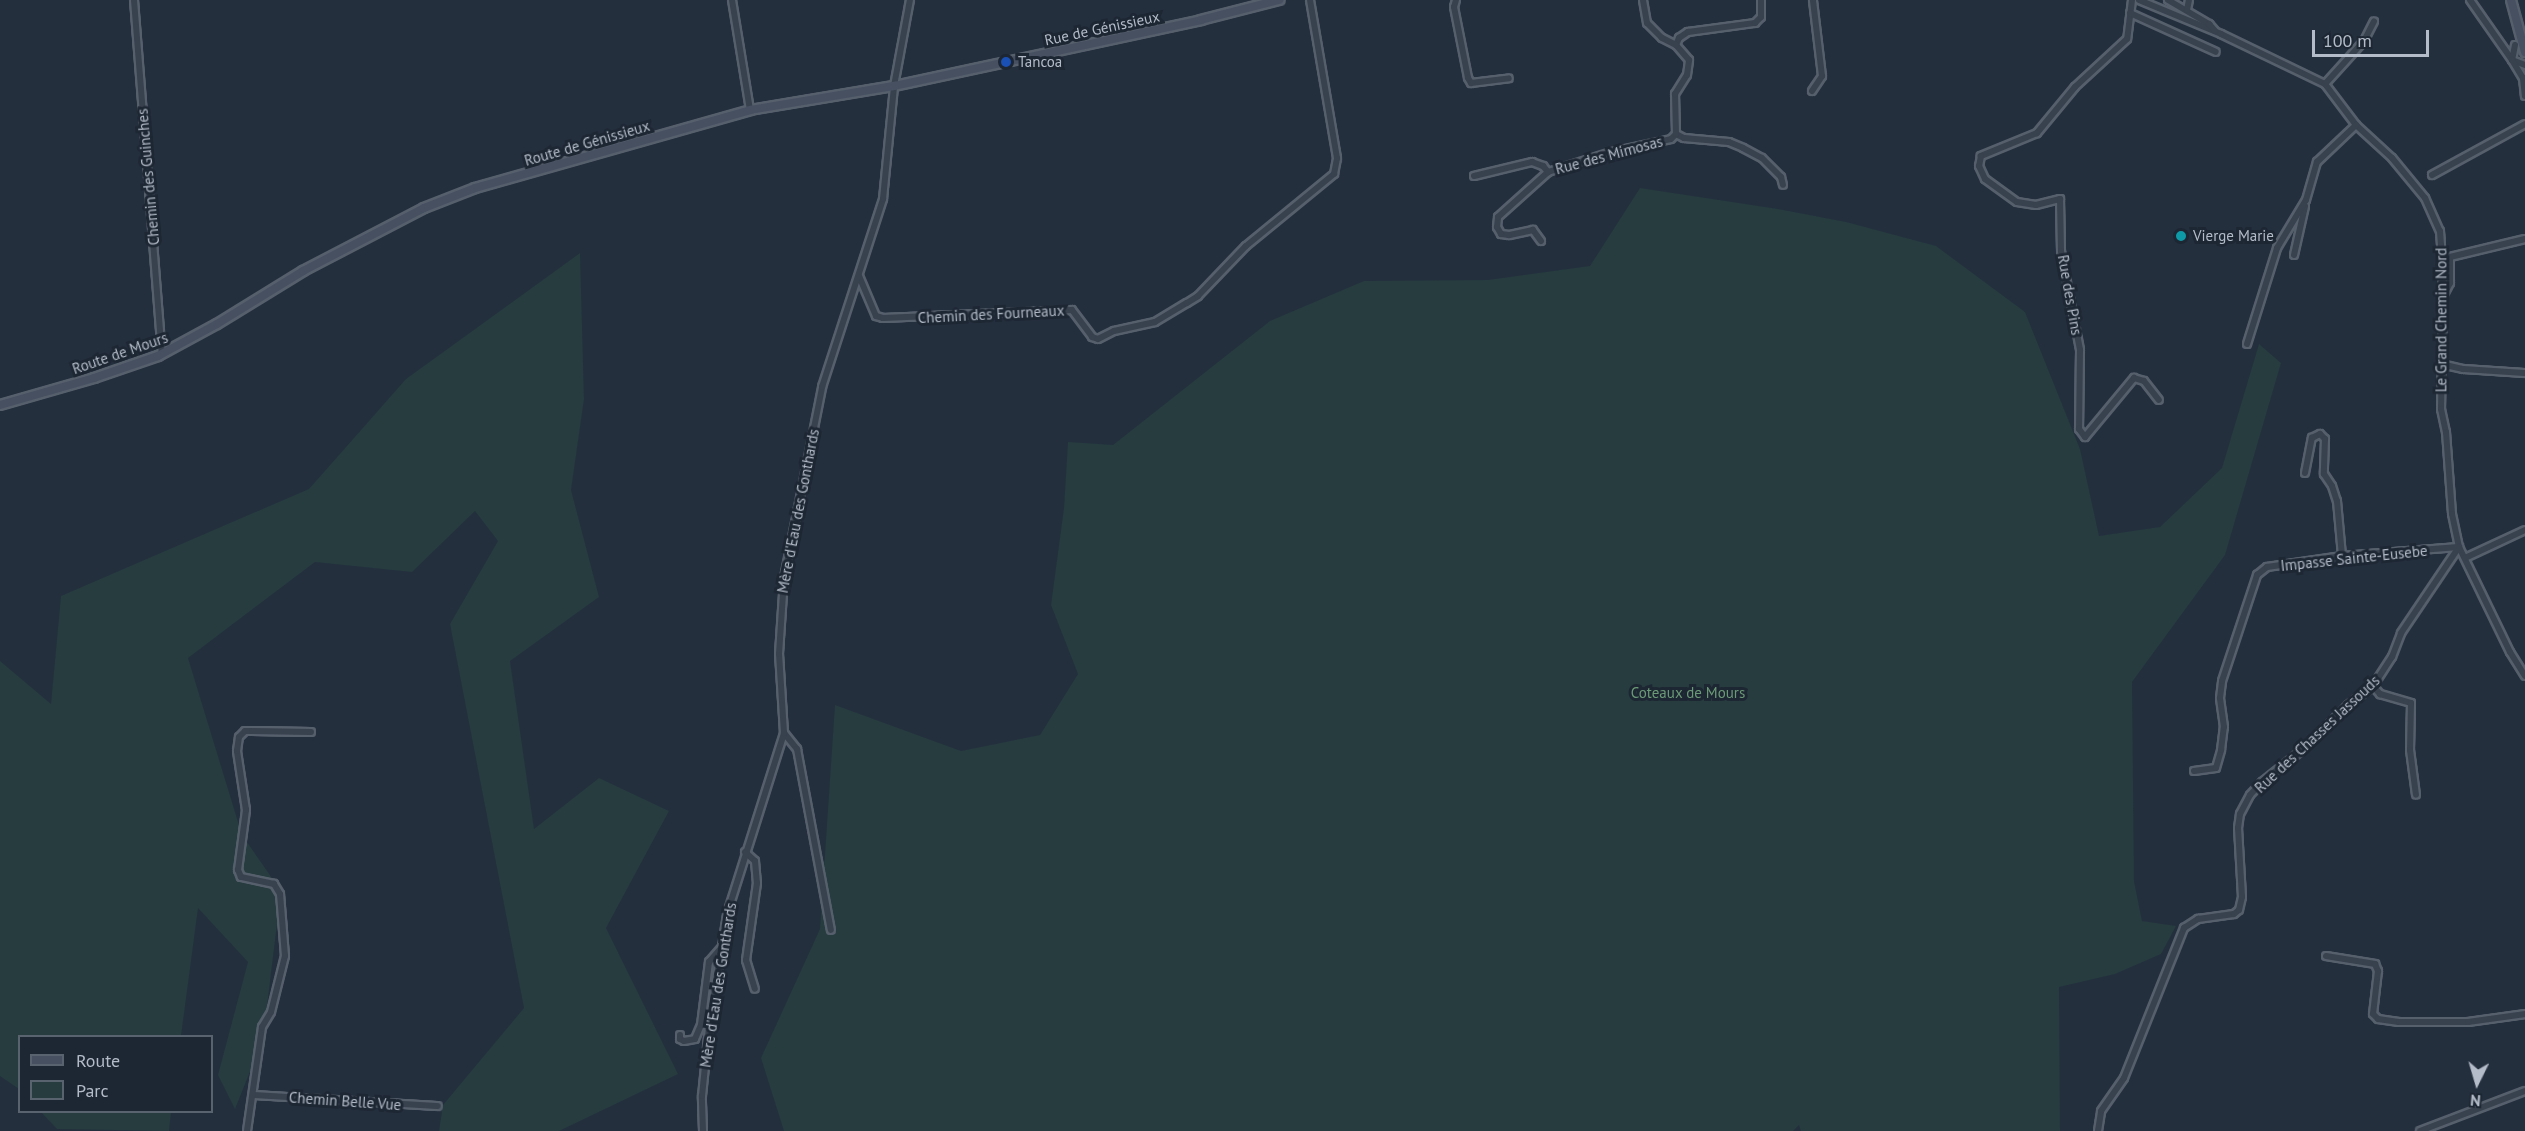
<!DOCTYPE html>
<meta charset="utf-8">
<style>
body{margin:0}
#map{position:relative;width:2525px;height:1131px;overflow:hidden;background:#242f3e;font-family:"PT Sans",sans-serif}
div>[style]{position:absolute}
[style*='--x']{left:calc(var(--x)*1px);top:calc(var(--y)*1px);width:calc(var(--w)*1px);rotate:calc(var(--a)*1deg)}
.green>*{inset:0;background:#263c3f}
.roads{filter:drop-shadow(2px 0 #565f6c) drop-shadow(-2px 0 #565f6c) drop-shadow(0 2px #565f6c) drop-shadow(0 -2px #565f6c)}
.street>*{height:6px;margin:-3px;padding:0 3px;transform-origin:3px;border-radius:3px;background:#38414e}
.secondary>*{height:8px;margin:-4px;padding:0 4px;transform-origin:4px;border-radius:4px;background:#465061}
.dots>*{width:16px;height:16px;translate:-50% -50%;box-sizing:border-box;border:3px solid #1d2633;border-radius:50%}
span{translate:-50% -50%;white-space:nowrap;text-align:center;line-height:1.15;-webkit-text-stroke:6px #1d2633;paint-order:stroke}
.street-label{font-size:15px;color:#b4bcc9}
.poi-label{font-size:15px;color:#b4bcc9}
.left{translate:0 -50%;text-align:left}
.park-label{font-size:15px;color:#6b9a76}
.legend{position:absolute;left:18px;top:1035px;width:195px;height:78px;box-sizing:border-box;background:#1d2633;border:2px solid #59626f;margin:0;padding:8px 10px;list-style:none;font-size:18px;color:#b4bcc9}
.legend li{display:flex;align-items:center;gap:12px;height:30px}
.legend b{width:30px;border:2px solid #59626f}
.north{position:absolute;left:2447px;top:1053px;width:60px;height:60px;-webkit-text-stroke:4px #1d2633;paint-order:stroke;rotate:185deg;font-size:16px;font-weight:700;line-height:24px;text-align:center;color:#b4bcc9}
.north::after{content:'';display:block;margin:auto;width:21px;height:27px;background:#b4bcc9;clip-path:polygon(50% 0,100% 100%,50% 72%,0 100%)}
.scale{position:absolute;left:2312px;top:30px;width:117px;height:27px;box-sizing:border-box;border:3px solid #b4bcc9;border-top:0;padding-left:8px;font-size:18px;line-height:21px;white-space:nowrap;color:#b4bcc9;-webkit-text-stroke:4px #1d2633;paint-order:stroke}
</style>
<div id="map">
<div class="green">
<div style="clip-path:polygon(1640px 188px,1778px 209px,1846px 222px,1936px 246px,2025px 312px,2080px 449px,2099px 536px,2160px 527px,2222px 468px,2259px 344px,2281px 363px,2225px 555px,2132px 682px,2134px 881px,2142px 921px,2176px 926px,2161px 954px,2115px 974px,2059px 987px,2060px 1131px,1801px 1131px,1799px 1125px,1793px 1131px,784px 1131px,761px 1058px,820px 929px,835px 705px,961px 751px,1040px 735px,1078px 674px,1051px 605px,1064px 508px,1068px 442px,1113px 445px,1270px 321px,1364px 281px,1488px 280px,1590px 266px)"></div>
<div style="clip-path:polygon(580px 253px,584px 399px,571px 490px,599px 597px,510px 661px,534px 829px,599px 778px,669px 811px,606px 928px,678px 1074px,559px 1131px,439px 1131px,443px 1105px,524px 1008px,450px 624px,498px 541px,475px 511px,412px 572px,315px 562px,188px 658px,242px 835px,281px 891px,263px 1039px,235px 1109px,218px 1075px,248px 962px,198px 908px,181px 1036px,20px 1036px,19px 1089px,0 1076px,0 661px,51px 704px,61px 596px,309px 489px,406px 379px)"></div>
<div style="clip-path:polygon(41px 1112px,171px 1112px,169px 1131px,57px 1129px)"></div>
</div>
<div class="roads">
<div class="street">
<div style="--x:134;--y:0;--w:355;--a:85.5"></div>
<div style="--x:732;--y:0;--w:111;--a:80.7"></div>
<div style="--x:1456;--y:0;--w:7;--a:106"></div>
<div style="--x:1454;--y:7;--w:72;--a:78.8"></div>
<div style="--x:1468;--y:78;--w:6;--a:59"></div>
<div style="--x:1471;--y:83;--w:38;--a:-7"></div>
<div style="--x:2132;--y:0;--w:39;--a:97"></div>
<div style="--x:2127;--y:39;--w:71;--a:137.3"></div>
<div style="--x:2075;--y:87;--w:60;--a:129.6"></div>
<div style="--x:2037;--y:133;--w:61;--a:157.7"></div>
<div style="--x:1981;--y:156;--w:10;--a:101"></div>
<div style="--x:1979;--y:166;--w:14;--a:65"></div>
<div style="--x:1985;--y:179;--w:39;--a:36"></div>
<div style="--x:2017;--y:202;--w:19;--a:9"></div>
<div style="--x:2036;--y:205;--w:25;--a:-14"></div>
<div style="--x:2060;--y:199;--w:52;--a:88.9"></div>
<div style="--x:2061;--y:251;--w:101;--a:79.1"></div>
<div style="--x:2080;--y:350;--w:79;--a:90.7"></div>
<div style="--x:2079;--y:429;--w:10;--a:53"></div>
<div style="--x:2085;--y:437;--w:77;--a:-50.3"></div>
<div style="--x:2134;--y:378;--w:10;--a:17"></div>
<div style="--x:2144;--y:381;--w:24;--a:52"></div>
<div style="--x:2139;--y:0;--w:89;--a:22.5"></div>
<div style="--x:2221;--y:34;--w:115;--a:25.7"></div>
<div style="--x:2325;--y:84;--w:51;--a:52.9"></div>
<div style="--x:2356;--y:125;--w:49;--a:42.5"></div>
<div style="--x:2392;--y:158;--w:52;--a:50.5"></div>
<div style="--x:2425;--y:198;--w:36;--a:66"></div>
<div style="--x:2440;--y:231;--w:14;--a:86"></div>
<div style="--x:2441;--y:245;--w:51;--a:87.8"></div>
<div style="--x:2443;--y:296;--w:113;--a:91"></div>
<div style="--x:2441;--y:409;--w:24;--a:78"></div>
<div style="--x:2446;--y:432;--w:82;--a:85.8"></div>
<div style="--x:2452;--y:514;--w:34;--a:78"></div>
<div style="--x:2459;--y:547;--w:117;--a:64.1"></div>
<div style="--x:2510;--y:652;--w:28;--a:58"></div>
<div style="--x:2168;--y:0;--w:48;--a:30.3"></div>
<div style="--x:2209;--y:24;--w:9;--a:49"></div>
<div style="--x:2470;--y:0;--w:73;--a:55"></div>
<div style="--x:2512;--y:60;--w:14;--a:21"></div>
<div style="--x:2187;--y:10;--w:10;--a:-79"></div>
<div style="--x:2130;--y:13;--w:94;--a:24.4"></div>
<div style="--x:1676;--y:45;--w:8;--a:-67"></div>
<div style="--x:1679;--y:38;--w:11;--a:-34"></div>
<div style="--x:1688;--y:32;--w:68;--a:-7.7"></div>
<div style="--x:1755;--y:23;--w:8;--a:-45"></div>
<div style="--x:1761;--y:17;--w:17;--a:-90"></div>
<div style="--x:2515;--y:45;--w:15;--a:101"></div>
<div style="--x:2512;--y:60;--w:21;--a:59"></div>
<div style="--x:2523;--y:78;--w:18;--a:84"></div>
<div style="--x:2325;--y:84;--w:58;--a:-47.8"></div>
<div style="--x:2364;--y:41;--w:22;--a:-63"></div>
<div style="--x:1812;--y:91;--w:18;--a:-56"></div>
<div style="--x:1822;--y:76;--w:77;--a:-96.8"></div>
<div style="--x:1676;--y:134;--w:9;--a:27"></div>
<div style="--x:1684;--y:138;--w:45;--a:5.1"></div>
<div style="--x:1729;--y:142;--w:15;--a:23"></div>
<div style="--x:1743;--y:148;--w:21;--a:28"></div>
<div style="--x:1762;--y:158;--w:27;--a:45"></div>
<div style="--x:1781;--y:177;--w:8;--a:76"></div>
<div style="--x:2432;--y:175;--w:106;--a:-28.7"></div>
<div style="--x:1474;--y:176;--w:60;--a:-13.6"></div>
<div style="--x:1532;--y:162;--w:12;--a:20"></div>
<div style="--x:1543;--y:166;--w:8;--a:50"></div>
<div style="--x:1541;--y:241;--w:14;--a:-126"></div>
<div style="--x:1533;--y:230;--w:25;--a:168"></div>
<div style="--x:1509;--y:235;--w:8;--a:-173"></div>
<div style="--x:1501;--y:234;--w:8;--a:-120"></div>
<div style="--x:1497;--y:227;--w:10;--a:-84"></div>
<div style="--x:1498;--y:217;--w:67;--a:-42"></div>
<div style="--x:1548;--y:172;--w:67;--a:-17.4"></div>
<div style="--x:1612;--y:152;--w:60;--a:-12.4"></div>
<div style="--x:1671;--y:139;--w:7;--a:-45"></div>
<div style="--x:1676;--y:134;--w:40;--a:-91.4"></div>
<div style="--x:1675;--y:94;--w:22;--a:-58"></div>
<div style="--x:1687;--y:75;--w:15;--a:-82"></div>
<div style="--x:1689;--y:60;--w:20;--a:-131"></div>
<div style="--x:1676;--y:45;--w:16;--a:-153"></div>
<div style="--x:1662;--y:38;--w:21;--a:-135"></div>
<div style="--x:1647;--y:23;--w:23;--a:-100"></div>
<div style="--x:2294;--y:255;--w:50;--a:-77.3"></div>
<div style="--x:859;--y:276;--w:43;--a:67"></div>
<div style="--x:876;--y:316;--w:7;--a:16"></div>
<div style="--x:883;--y:318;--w:189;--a:-2.4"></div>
<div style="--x:1072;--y:310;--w:34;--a:53"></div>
<div style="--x:1092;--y:337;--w:6;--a:18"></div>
<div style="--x:1098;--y:339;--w:18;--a:-27"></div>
<div style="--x:1114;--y:331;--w:42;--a:-12.4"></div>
<div style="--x:1155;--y:322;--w:37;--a:-31"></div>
<div style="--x:1187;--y:303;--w:13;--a:-32"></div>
<div style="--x:1198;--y:296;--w:69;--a:-46.2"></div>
<div style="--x:1246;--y:246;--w:114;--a:-39.3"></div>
<div style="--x:1334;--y:174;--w:16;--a:-79"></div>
<div style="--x:1337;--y:158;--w:160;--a:-99.7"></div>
<div style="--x:2443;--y:296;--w:15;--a:-62"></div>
<div style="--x:2450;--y:283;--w:26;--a:-90"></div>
<div style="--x:2450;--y:257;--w:77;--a:-13.5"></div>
<div style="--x:2247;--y:344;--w:101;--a:-72.6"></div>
<div style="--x:2277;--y:248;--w:56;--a:-58.9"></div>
<div style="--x:2306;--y:200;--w:40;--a:-74"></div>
<div style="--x:2317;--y:162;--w:54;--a:-43.5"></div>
<div style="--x:2441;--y:364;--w:23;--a:13"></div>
<div style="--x:2463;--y:369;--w:62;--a:3.7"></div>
<div style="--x:2305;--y:473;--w:36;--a:-79"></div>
<div style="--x:2312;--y:438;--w:9;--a:-27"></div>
<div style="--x:2320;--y:434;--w:7;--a:45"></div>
<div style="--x:2325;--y:439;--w:35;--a:92"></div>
<div style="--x:2324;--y:474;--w:14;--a:56"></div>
<div style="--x:2332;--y:486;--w:16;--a:72"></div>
<div style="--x:2337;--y:501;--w:55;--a:84.8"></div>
<div style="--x:2465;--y:558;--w:66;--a:-25"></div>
<div style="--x:2373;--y:686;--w:11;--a:49"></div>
<div style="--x:2380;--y:694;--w:32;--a:16"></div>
<div style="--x:2411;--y:703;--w:47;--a:91.2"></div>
<div style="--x:2410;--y:750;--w:45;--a:82.4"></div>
<div style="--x:784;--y:733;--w:21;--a:51"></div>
<div style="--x:797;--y:749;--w:184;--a:79.4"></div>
<div style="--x:2194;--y:771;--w:22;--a:-8"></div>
<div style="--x:2216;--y:768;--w:19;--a:-74"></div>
<div style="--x:2221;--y:750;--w:23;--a:-83"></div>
<div style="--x:2224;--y:727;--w:29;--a:-98"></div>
<div style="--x:2220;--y:698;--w:17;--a:-83"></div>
<div style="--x:2222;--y:681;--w:112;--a:-71.7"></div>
<div style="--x:2257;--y:575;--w:13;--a:-39"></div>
<div style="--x:2267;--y:567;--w:76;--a:-8.3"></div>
<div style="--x:2342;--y:556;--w:117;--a:-4.4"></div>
<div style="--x:745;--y:852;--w:13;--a:42"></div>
<div style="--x:755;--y:861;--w:22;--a:85"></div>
<div style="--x:757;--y:883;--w:78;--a:98.1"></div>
<div style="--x:746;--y:960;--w:30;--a:73"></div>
<div style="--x:2326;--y:956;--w:50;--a:9.3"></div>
<div style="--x:2375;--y:964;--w:8;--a:67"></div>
<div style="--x:2378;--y:971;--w:43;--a:96.6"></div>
<div style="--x:2373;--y:1014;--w:7;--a:45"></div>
<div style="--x:2378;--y:1019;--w:21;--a:8"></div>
<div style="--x:2399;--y:1022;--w:69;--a:0"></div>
<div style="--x:2468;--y:1022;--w:58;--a:-8"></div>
<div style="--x:680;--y:1035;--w:4;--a:90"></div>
<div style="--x:680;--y:1039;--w:4;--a:27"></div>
<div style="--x:684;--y:1041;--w:11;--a:-10"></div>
<div style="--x:695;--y:1039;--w:15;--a:-67"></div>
<div style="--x:701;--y:1025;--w:64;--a:-82.8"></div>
<div style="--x:709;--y:962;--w:18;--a:-49"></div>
<div style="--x:253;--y:1095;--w:185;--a:3.4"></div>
<div style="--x:247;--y:1131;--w:105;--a:-81.8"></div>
<div style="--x:262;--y:1027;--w:17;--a:-59"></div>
<div style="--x:271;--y:1012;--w:58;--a:-76"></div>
<div style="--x:285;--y:956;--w:62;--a:-94.6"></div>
<div style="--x:280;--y:894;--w:12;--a:-121"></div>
<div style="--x:274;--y:884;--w:34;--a:-168"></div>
<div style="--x:241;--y:877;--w:8;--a:-113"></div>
<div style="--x:238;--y:870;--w:61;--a:-82.4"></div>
<div style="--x:246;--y:810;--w:60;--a:-98.7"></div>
<div style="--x:237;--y:751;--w:14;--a:-82"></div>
<div style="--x:239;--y:737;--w:8;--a:-45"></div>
<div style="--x:245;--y:731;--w:7;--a:0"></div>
<div style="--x:252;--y:731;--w:59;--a:1"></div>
<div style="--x:703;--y:1131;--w:35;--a:-92"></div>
<div style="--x:702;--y:1096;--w:69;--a:-84.2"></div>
<div style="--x:709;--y:1027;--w:114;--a:-80.9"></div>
<div style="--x:727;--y:914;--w:190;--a:-72.5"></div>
<div style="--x:784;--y:733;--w:79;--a:-93.6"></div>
<div style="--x:779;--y:654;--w:76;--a:-86.2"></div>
<div style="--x:784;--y:578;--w:195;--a:-78.7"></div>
<div style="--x:822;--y:387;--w:198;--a:-72"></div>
<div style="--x:883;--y:199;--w:114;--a:-84.4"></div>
<div style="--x:894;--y:86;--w:87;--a:-79.5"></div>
<div style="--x:2098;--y:1131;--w:20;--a:-81"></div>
<div style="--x:2101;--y:1111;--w:40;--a:-55.1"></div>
<div style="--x:2124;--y:1078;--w:162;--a:-68.2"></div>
<div style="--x:2184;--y:928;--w:17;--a:-33"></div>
<div style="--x:2198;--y:919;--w:36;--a:-8"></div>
<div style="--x:2234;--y:914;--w:6;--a:-39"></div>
<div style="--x:2239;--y:910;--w:13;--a:-77"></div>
<div style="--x:2242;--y:897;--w:69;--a:-93.3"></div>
<div style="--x:2238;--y:828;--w:14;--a:-82"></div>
<div style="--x:2240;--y:814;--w:21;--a:-62"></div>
<div style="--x:2250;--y:795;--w:18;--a:-47"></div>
<div style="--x:2262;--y:782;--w:56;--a:-38.5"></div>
<div style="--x:2306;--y:747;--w:59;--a:-45"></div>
<div style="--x:2348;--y:705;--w:31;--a:-37"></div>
<div style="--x:2373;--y:686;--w:35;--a:-57"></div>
<div style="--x:2392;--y:657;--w:26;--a:-69"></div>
<div style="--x:2401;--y:633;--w:104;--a:-56"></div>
<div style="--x:2420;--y:1131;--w:112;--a:-20.9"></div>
</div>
<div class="secondary">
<div style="--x:2511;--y:0;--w:54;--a:74.9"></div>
<div style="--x:0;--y:405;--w:98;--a:-16"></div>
<div style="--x:94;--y:378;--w:68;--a:-19"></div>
<div style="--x:158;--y:356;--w:67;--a:-28.5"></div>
<div style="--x:217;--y:324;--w:101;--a:-31.6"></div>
<div style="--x:303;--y:271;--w:136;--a:-27.5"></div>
<div style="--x:424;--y:208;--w:55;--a:-21.4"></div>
<div style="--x:475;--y:188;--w:286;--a:-15.8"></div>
<div style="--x:750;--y:110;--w:146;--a:-9.5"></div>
<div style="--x:894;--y:86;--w:314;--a:-12.1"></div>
<div style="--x:1201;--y:20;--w:81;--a:-14.4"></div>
</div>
</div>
<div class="dots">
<div style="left:1006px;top:62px;background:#1a4fb4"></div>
<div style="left:2181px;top:236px;background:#0f9aa8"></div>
</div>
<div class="street-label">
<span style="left:1102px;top:28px;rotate:-12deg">Rue de Génissieux</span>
<span style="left:587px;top:143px;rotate:-16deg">Route de Génissieux</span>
<span style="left:1609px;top:155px;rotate:-15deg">Rue des Mimosas</span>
<span style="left:148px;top:177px;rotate:-95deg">Chemin des Guinches</span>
<span style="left:2070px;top:295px;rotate:80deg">Rue des Pins</span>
<span style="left:991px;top:314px;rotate:-3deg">Chemin des Fourneaux</span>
<span style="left:2441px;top:320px;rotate:-90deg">Le Grand Chemin Nord</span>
<span style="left:120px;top:353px;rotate:-19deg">Route de Mours</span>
<span style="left:798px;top:511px;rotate:-79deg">Mère d'Eau des Gonthards</span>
<span style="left:2354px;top:558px;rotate:-6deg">Impasse Sainte-Eusebe</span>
<span style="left:2317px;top:734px;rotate:-43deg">Rue des Chasses Jassouds</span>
<span style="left:718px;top:985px;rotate:-81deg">Mère d'Eau des Gonthards</span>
<span style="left:345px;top:1101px;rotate:4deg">Chemin Belle Vue</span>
</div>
<div class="poi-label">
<span class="left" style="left:1018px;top:62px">Tancoa</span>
<span class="left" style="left:2193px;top:236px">Vierge Marie</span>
</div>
<div class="park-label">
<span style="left:1688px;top:693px">Coteaux de Mours</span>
</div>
<ul class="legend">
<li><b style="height:8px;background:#465061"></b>Route</li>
<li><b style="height:16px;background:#263c3f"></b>Parc</li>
</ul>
<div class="north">N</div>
<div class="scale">100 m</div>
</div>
